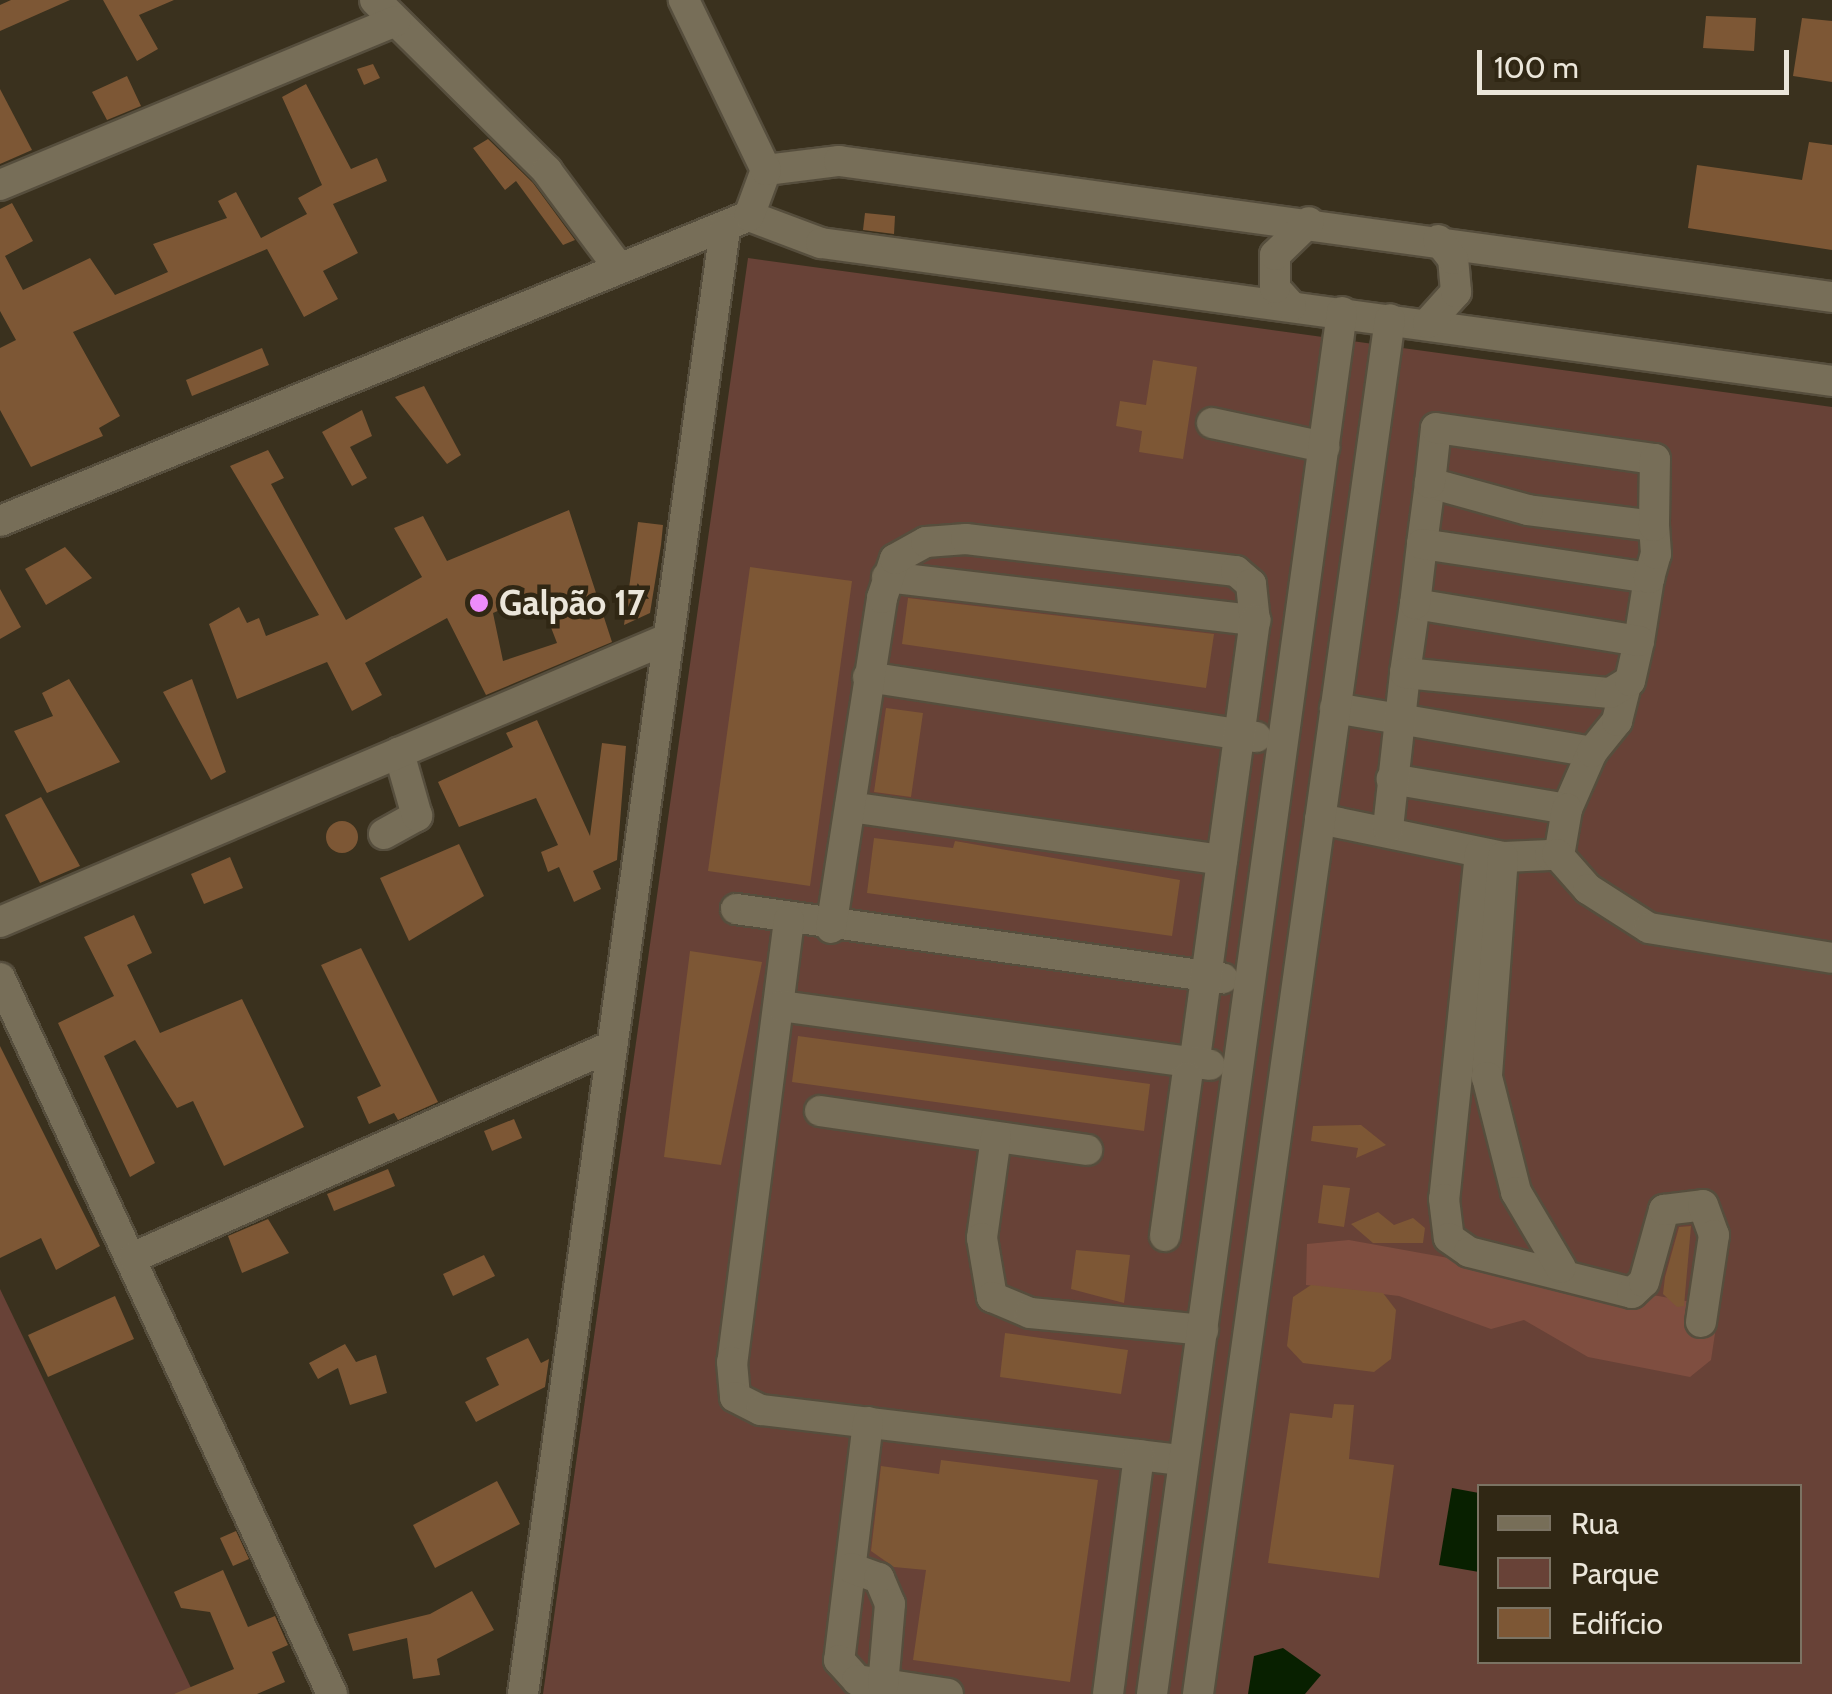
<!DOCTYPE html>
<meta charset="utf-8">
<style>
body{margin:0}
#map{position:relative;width:1832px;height:1694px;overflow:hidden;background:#3a311e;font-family:Cabin,sans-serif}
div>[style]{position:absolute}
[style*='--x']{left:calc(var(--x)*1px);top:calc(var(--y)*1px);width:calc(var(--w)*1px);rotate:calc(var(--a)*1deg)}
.green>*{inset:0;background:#684237}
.forest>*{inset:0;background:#7f4e40}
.water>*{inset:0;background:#082000}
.building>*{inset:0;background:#7d5735}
.round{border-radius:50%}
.roads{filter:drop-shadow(2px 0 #564e3d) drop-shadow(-2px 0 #564e3d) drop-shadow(0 2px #564e3d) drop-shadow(0 -2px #564e3d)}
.minor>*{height:30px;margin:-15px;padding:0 15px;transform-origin:15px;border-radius:15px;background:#776e58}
.dots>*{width:28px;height:28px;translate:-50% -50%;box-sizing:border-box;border:5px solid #302714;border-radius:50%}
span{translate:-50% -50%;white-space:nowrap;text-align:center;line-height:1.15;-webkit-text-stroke:9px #302714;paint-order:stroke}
.poi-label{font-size:35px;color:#ebe6da;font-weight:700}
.left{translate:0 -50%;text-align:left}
.legend{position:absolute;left:1477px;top:1484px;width:325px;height:180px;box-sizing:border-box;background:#302714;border:2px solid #7b7363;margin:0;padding:12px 18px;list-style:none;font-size:30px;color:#ebe6da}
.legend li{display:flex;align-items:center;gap:20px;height:50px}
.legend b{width:50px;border:2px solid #7b7363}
.scale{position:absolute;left:1477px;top:50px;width:312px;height:45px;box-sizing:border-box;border:5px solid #ebe6da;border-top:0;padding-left:12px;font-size:30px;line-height:35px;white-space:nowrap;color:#ebe6da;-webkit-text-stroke:8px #302714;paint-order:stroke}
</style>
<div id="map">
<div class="green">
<div style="clip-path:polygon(evenodd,748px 258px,1832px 407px,1832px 1694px,543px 1694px,748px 258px,1480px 1486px,1800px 1486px,1800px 1662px,1480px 1662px,1480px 1486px)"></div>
<div style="clip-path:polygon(0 1289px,194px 1694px,0 1694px)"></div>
</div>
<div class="forest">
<div style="clip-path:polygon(1349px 1240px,1719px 1307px,1711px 1360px,1690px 1377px,1588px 1357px,1524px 1320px,1491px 1329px,1399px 1296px,1306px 1285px,1307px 1244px)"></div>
</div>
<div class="water">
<div style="clip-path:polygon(1452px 1488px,1479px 1493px,1479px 1572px,1439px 1565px)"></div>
<div style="clip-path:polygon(1283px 1648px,1321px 1675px,1305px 1694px,1248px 1694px,1254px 1656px)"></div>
</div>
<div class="building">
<div style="clip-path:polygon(11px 0,70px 0,0 31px,0 5px)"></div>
<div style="clip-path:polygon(103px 0,174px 0,139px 15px,158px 49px,137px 61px)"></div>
<div style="clip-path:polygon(1706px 16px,1756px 18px,1754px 51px,1703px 48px)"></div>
<div style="clip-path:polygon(1802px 18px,1832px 21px,1832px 82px,1793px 76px)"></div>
<div style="clip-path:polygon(373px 64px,380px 78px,364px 85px,357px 69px)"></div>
<div style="clip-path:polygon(127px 76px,141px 106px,107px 120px,92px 92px)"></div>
<div style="clip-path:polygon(306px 84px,351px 169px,377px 158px,387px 181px,333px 204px,358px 253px,323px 271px,338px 299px,304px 317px,267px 249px,73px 332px,120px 416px,99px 428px,103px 436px,31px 467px,0 410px,0 348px,16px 340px,0 311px,0 209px,12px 203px,33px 241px,5px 256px,23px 290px,90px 258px,115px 295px,168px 272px,153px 244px,227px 218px,218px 201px,236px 192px,261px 238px,307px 214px,298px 198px,322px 185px,282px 97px)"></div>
<div style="clip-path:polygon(0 89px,32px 150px,0 164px)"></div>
<div style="clip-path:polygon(488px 139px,533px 183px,575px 240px,563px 245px,516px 181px,505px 190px,473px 148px)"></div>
<div style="clip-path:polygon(1809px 142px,1832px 145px,1832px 250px,1688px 228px,1697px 165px,1802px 180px)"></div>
<div style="clip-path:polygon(865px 213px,895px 216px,894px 234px,863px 230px)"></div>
<div style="clip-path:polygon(262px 348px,269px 365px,192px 396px,186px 380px)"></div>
<div style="clip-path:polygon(1153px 360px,1197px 367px,1183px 459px,1139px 452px,1142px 431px,1116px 426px,1120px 401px,1146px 405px)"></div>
<div style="clip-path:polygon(424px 386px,461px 455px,447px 464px,395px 397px)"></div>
<div style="clip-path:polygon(362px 410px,372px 436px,350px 447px,367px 478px,352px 486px,322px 432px)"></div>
<div style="clip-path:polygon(evenodd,268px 450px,284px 478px,271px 484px,346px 620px,422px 577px,394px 528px,423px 516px,447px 561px,569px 510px,612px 642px,486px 695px,447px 618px,365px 663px,382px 695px,352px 711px,327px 662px,237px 699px,209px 624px,239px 607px,247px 623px,259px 618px,266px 636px,319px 615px,230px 466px,268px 450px,538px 594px,557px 643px,503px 661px,493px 613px,538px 594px)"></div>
<div style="clip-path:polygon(638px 522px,663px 525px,661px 545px,650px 613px,624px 625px)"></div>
<div style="clip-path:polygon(65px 547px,92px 578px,46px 605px,25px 569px)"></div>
<div style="clip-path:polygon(750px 567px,852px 581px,810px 886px,708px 871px)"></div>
<div style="clip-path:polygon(0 589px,21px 627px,0 639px)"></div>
<div style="clip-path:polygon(908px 598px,1214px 634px,1206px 688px,902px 644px)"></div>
<div style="clip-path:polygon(69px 679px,120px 762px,47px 793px,14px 731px,53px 716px,42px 693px)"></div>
<div style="clip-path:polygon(192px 679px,226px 772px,211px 780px,163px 692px)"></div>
<div style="clip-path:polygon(886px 708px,923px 713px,911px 797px,874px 792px)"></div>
<div style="clip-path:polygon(537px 720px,590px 836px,602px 743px,626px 746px,617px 860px,593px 871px,601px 889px,574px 902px,559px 867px,548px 872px,541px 852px,558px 845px,536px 798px,459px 827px,438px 782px,513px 747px,506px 733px)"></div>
<div style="clip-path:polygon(41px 797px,80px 866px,40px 883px,5px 815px)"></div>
<div class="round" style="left:326px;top:821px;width:32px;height:32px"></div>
<div style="clip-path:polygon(874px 838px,953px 848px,955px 841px,1180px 880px,1172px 936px,867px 893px)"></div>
<div style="clip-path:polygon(459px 844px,484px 896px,409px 941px,380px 878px)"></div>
<div style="clip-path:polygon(230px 857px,243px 888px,204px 904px,191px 874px)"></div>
<div style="clip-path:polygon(134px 915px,152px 953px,127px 965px,160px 1033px,242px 999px,304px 1127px,224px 1166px,193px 1101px,177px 1108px,135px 1040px,104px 1056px,155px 1163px,130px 1177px,58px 1023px,114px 996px,84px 937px)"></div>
<div style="clip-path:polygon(361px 948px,438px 1102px,398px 1120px,394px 1113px,369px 1124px,357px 1097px,381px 1086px,321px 965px)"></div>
<div style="clip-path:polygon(690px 951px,762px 962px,721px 1165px,664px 1157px)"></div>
<div style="clip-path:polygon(798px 1036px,1150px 1084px,1144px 1131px,792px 1082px)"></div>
<div style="clip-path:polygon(0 1046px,100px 1246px,56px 1270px,41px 1238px,0 1258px)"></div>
<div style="clip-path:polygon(514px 1119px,522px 1138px,492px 1151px,484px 1131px)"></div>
<div style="clip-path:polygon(1361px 1125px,1386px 1145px,1356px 1158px,1358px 1148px,1311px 1141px,1313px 1126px)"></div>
<div style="clip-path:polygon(388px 1169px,395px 1186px,334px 1211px,327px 1194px)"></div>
<div style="clip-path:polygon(1323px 1185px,1350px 1188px,1344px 1227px,1318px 1223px)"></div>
<div style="clip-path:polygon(1378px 1212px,1394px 1225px,1413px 1218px,1425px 1228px,1423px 1243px,1373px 1243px,1351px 1224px)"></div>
<div style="clip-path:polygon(268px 1219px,289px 1253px,242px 1273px,228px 1236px)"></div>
<div style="clip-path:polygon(1691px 1226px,1684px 1306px,1677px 1307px,1663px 1294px,1665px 1277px,1679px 1227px)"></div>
<div style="clip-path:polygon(1076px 1250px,1130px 1255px,1124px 1303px,1071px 1289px)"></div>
<div style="clip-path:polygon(484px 1255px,495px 1276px,453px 1296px,443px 1274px)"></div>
<div style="clip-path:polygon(1311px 1285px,1383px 1293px,1396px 1310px,1391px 1359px,1374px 1372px,1303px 1363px,1287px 1346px,1293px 1297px)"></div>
<div style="clip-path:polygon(115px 1296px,134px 1339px,48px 1377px,28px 1335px)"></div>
<div style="clip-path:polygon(1005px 1333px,1128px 1350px,1121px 1394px,1000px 1377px)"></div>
<div style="clip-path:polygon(528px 1338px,541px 1363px,549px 1359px,545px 1387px,476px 1422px,465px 1402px,499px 1385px,486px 1358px)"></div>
<div style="clip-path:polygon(345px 1344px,356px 1362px,376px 1355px,387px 1393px,350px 1405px,338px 1368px,318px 1379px,309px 1363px)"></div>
<div style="clip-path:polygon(1334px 1404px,1354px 1405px,1349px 1459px,1394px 1465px,1379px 1578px,1268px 1563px,1290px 1413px,1332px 1418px)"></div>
<div style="clip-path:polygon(941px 1460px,1098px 1480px,1070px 1682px,913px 1660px,926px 1570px,894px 1567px,871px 1551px,881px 1466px,939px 1474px)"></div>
<div style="clip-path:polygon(497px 1481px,520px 1524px,435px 1568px,413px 1525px)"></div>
<div style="clip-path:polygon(236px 1531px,249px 1559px,233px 1566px,220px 1538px)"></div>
<div style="clip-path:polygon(223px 1570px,248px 1627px,275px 1616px,288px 1645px,272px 1652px,285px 1682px,257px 1694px,174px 1694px,234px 1669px,210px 1612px,181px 1608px,174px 1592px)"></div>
<div style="clip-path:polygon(472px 1591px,494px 1630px,437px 1659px,440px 1675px,413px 1679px,407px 1638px,353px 1651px,348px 1634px,430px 1614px)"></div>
</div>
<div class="roads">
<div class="minor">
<div style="--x:375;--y:0;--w:243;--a:44.8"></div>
<div style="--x:547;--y:171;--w:116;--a:53.4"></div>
<div style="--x:766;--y:170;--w:74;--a:-7"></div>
<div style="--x:839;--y:161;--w:1002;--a:7.8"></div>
<div style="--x:0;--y:185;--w:428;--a:-22.5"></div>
<div style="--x:749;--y:216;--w:77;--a:20.6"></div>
<div style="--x:821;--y:243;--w:1020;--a:7.77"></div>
<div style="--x:1291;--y:306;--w:24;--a:-132"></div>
<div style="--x:1275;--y:288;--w:33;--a:-90"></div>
<div style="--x:1275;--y:255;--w:47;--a:-44.1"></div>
<div style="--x:1428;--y:323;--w:42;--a:-47.9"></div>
<div style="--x:1456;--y:292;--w:33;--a:-95"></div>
<div style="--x:1453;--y:259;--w:24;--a:-128"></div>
<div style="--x:1212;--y:423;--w:115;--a:12.1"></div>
<div style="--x:0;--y:521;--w:809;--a:-22.16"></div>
<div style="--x:749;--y:216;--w:49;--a:-69.7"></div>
<div style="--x:766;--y:170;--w:189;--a:-115.8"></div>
<div style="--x:1422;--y:544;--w:62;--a:-82.5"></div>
<div style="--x:887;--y:577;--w:371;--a:6.7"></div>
<div style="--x:1639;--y:641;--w:64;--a:-81"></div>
<div style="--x:1405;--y:673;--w:70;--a:-81.8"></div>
<div style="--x:868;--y:677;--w:393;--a:8.8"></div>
<div style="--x:1335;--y:708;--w:261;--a:9.7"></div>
<div style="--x:1592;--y:752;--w:62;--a:113.7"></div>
<div style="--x:1567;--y:809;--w:178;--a:-170.3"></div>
<div style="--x:1592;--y:752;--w:40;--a:-51"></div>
<div style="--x:1617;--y:721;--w:33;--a:-76"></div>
<div style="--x:850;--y:807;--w:376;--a:8.1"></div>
<div style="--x:1320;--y:819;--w:187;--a:11.7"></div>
<div style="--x:1503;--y:857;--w:47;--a:-2.4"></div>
<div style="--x:1550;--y:855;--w:11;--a:-27"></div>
<div style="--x:1560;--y:850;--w:42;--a:-80.3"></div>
<div style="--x:1388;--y:828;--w:156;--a:-83.7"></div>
<div style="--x:1405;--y:673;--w:206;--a:5.6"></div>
<div style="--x:1610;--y:693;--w:23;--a:-31"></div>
<div style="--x:1630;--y:681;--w:41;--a:-77.3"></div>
<div style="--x:1639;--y:641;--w:227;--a:-170.6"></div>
<div style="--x:1415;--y:604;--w:60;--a:-83.3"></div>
<div style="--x:1422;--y:544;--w:230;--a:8.5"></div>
<div style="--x:1649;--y:578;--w:25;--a:-74"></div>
<div style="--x:1656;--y:554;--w:28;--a:-94"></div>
<div style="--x:1654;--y:526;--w:127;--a:-172.8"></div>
<div style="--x:1528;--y:510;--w:102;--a:-164.6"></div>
<div style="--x:1430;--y:483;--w:55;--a:-83.8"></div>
<div style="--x:1436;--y:428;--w:221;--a:8.1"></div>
<div style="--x:1655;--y:459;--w:67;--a:90.9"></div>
<div style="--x:384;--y:834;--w:38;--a:-29"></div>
<div style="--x:417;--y:816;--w:66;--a:-105.9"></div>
<div style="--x:1480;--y:853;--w:348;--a:95.9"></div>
<div style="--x:1444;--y:1199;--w:39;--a:83"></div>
<div style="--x:1449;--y:1238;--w:24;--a:35"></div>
<div style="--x:1469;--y:1252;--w:168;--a:14.1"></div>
<div style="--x:1632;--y:1293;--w:16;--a:-43"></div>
<div style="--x:1644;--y:1282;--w:75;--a:-74.5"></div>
<div style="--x:1664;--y:1210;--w:39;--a:-7"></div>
<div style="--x:1703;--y:1205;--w:32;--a:70"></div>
<div style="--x:1714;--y:1235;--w:88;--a:98.5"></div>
<div style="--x:1557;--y:854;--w:47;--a:48.5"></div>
<div style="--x:1588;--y:889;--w:72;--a:32.6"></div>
<div style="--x:1649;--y:928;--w:185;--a:9.3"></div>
<div style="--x:1503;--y:857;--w:221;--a:94.2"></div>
<div style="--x:1487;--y:1077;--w:119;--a:75.8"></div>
<div style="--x:1516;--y:1192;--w:88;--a:59.4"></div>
<div style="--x:736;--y:909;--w:492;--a:8.1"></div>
<div style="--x:789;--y:920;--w:446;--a:97.3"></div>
<div style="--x:732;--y:1362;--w:35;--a:85"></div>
<div style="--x:735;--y:1397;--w:29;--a:27"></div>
<div style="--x:761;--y:1410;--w:425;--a:6.8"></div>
<div style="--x:0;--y:922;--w:725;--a:-22.99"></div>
<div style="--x:831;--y:928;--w:334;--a:-81.2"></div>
<div style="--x:882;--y:598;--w:41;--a:-71.6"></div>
<div style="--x:895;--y:559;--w:35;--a:-29"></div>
<div style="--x:926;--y:542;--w:40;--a:-4.3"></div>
<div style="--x:966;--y:539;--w:272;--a:6.8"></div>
<div style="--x:1236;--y:571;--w:20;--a:41"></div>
<div style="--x:1251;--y:584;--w:36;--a:84"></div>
<div style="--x:1255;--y:620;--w:448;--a:97.8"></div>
<div style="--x:0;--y:978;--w:789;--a:65.12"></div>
<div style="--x:780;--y:1006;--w:434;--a:7.8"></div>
<div style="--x:820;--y:1111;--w:270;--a:8.3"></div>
<div style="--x:996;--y:1137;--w:102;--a:97.9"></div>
<div style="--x:982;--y:1238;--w:60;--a:80.4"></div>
<div style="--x:992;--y:1297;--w:41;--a:22.8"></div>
<div style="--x:1030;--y:1313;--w:174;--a:5.6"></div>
<div style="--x:1165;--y:1236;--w:160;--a:-82.1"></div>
<div style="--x:134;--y:1257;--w:522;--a:-23.82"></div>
<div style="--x:868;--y:1422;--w:240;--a:96.9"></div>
<div style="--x:839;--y:1660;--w:27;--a:48"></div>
<div style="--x:857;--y:1680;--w:92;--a:8.7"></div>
<div style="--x:851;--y:1568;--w:30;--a:20"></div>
<div style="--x:879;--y:1578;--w:28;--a:67"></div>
<div style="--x:890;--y:1604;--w:81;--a:94.9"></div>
<div style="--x:523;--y:1694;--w:1479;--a:-82.15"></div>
<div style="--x:1108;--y:1694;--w:241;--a:-82.6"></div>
<div style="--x:1152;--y:1694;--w:1395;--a:-82.17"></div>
<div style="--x:1198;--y:1694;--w:1388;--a:-82.05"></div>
</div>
</div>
<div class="dots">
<div style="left:479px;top:603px;background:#ed8cfa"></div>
</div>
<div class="poi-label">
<span class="left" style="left:499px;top:603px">Galpão 17</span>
</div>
<ul class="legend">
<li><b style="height:12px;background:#776e58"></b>Rua</li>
<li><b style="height:28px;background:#684237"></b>Parque</li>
<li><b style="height:28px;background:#7d5735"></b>Edifício</li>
</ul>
<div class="scale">100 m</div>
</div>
